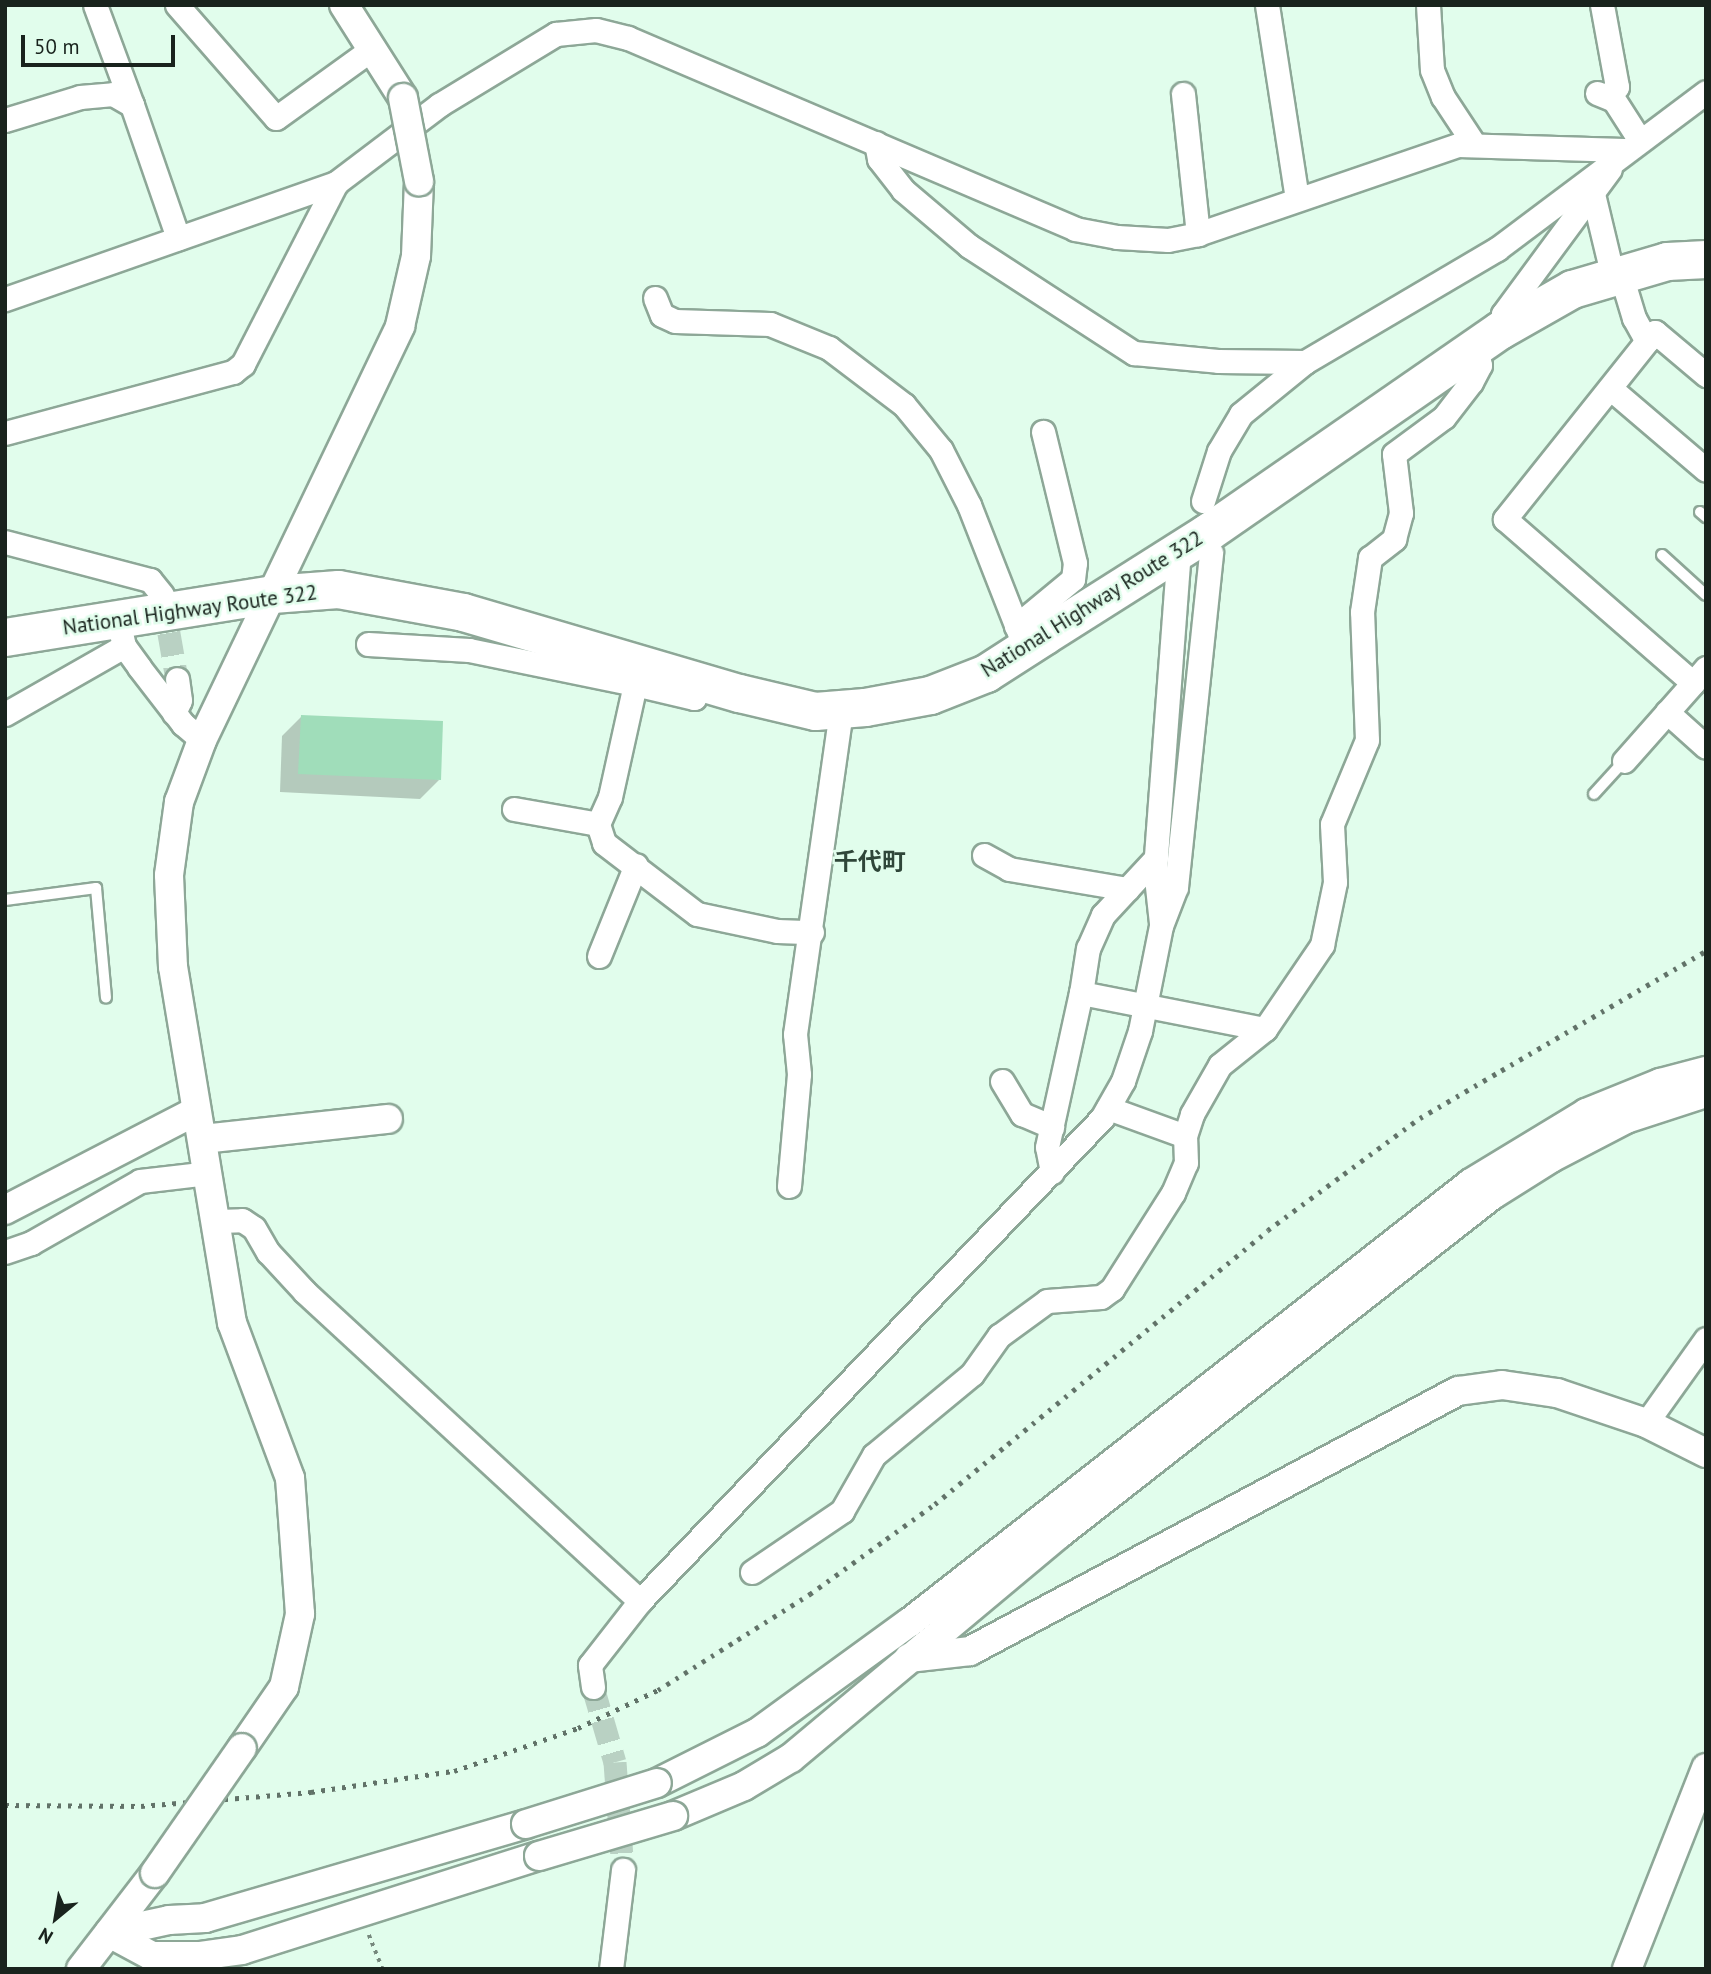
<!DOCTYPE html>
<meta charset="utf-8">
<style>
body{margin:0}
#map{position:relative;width:1711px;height:1974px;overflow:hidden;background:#e1fdec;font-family:"PT Sans","Noto Sans JP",sans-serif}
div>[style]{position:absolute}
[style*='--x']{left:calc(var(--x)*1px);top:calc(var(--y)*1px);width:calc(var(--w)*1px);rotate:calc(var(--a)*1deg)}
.shadow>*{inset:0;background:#0003}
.building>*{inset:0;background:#a0ddba}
.minor-tunnel>*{height:23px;margin-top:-11.5px;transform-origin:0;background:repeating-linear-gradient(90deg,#b9d1c3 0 23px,transparent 0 34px)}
.path>*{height:3.5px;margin-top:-1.75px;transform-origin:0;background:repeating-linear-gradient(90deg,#76887d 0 3.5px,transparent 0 8.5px)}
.roads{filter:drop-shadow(2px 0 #8da797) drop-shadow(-2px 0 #8da797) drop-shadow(0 2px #8da797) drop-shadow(0 -2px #8da797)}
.service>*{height:10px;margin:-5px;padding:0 5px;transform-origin:5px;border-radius:5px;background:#fff}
.minor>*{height:23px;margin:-11.5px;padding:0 11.5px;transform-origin:11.5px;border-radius:11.5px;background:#fff}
.tertiary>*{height:28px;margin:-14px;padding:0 14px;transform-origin:14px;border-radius:14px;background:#fff}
.trunk>*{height:37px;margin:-18.5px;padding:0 18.5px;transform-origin:18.5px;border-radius:18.5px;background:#fff}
.rail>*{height:5px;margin-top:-2.5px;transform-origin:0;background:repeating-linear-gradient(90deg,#617268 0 3.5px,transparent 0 10.5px)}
.bridges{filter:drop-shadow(2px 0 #8da797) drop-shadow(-2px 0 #8da797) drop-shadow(0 2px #8da797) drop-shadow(0 -2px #8da797)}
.tertiary-bridge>*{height:28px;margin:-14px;padding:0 14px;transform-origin:14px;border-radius:14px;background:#fff}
span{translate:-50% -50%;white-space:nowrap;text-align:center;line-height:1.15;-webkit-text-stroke:5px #e1fdec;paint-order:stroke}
.street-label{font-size:21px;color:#19231d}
.quarter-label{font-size:24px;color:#2f4639;font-weight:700}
.frame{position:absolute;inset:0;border:7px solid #19231d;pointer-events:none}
.north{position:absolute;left:21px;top:1883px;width:70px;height:70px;-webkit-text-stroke:5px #e1fdec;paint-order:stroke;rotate:210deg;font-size:19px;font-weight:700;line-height:28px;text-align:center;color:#19231d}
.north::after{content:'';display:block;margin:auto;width:24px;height:32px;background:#19231d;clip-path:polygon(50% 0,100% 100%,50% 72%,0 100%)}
.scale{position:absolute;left:21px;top:35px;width:154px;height:32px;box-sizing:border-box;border:4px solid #19231d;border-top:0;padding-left:9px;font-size:21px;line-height:24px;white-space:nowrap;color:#19231d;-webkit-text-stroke:5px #e1fdec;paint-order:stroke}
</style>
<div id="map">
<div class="shadow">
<div style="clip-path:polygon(301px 717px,439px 780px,420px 799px,280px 792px,282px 736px)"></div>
</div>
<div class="building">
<div style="clip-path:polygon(301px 715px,443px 721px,441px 780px,298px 774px)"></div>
</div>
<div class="minor-tunnel">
<div style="--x:163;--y:599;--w:81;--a:80.1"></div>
<div style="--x:593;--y:1687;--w:78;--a:73.7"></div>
<div style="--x:615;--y:1762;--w:108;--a:85.8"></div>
</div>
<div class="path">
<div style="--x:369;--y:1935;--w:37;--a:68"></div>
</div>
<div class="roads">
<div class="service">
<div style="--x:1700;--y:512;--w:8;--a:40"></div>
<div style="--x:1662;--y:555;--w:59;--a:42.3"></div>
<div style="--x:1594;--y:794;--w:45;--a:-47.7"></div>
<div style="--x:5;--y:900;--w:92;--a:-7.5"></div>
<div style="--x:96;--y:888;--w:110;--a:84.8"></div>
</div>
<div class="minor">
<div style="--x:95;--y:5;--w:107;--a:69.7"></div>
<div style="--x:177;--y:5;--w:150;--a:48.8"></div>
<div style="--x:276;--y:118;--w:120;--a:-35.8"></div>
<div style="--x:1267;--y:5;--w:196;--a:81.2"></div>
<div style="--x:1428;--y:5;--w:65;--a:86.5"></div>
<div style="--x:1432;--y:70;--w:29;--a:68"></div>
<div style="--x:1443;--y:97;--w:56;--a:56.6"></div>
<div style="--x:1602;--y:5;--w:83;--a:79.6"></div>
<div style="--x:1617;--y:87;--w:12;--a:138"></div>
<div style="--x:1597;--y:93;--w:18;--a:22"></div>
<div style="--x:1614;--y:100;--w:46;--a:57.3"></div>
<div style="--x:1183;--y:94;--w:141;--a:83.9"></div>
<div style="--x:5;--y:120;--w:78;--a:-17"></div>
<div style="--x:80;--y:97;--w:33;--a:-5"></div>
<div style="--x:113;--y:94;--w:22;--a:30"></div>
<div style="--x:132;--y:105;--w:141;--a:70.9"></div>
<div style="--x:876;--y:143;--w:16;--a:79"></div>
<div style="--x:879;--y:159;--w:39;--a:52"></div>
<div style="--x:903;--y:190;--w:87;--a:40.3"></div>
<div style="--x:969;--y:246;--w:197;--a:33"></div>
<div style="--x:1134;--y:353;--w:84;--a:5.4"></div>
<div style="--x:1218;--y:361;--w:87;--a:0.7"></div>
<div style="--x:1593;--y:194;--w:85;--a:76.5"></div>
<div style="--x:1621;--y:275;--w:45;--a:73.2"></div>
<div style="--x:1634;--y:318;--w:26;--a:61"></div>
<div style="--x:1647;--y:341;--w:228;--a:128.6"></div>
<div style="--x:1505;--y:519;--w:249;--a:41.1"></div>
<div style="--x:1693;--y:683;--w:20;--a:-49"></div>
<div style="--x:655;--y:298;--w:18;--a:68"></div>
<div style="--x:662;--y:315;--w:14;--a:25"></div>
<div style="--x:675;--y:321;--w:95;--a:1.8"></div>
<div style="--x:770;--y:324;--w:64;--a:22.1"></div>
<div style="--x:829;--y:348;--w:94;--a:37.2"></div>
<div style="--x:904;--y:405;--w:58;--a:50.6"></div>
<div style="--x:941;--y:450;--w:62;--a:63"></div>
<div style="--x:969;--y:505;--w:154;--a:68.6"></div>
<div style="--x:5;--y:299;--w:351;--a:-19.3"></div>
<div style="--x:336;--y:183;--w:129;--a:-37.1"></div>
<div style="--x:439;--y:105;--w:137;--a:-31.3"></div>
<div style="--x:556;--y:34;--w:40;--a:-5.7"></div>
<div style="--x:596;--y:30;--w:33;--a:14"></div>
<div style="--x:628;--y:38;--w:486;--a:23.1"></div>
<div style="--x:1075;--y:229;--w:43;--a:10.8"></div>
<div style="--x:1117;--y:237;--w:51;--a:3.4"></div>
<div style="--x:1168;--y:240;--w:31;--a:-11"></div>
<div style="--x:1198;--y:234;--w:275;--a:-18.9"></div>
<div style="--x:1458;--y:145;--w:166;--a:1.7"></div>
<div style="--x:1501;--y:327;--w:13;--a:-81"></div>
<div style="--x:1503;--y:314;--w:180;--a:-53.6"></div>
<div style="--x:1647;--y:341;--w:12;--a:-48"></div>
<div style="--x:1655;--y:332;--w:67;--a:40.1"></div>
<div style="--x:1610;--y:388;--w:126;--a:40.5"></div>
<div style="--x:5;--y:433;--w:236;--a:-15"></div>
<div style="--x:233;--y:372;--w:13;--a:-39"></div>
<div style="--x:243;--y:364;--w:203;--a:-62.8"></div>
<div style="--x:1203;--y:501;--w:52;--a:-72.3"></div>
<div style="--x:1219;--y:451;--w:43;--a:-59.3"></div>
<div style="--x:1241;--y:414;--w:82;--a:-39.1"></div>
<div style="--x:1305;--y:362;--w:223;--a:-30.5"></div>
<div style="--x:1497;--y:249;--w:261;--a:-36.9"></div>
<div style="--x:5;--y:542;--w:150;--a:14.7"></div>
<div style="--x:150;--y:580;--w:19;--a:51"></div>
<div style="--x:118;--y:620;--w:27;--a:77"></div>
<div style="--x:124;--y:646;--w:26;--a:54"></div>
<div style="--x:139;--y:667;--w:72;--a:52.3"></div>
<div style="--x:183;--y:724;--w:25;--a:40"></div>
<div style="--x:1016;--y:626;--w:74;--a:-39.5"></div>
<div style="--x:1073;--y:579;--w:16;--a:-83"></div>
<div style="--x:1075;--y:563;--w:135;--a:-103.7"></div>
<div style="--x:368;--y:644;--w:101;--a:3.4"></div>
<div style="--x:469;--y:650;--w:169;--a:11.6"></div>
<div style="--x:1667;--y:712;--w:52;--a:41.9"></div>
<div style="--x:174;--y:713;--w:14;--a:-65"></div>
<div style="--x:180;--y:700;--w:21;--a:-98"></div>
<div style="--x:5;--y:714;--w:137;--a:-29.7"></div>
<div style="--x:1624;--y:761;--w:104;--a:-48.5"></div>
<div style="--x:514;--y:809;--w:85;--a:10.1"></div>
<div style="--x:598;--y:824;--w:20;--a:72"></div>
<div style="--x:604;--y:843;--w:117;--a:37.4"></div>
<div style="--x:697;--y:914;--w:82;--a:12"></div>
<div style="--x:777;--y:931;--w:35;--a:2"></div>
<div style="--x:598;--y:824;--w:30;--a:-66"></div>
<div style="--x:610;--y:797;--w:116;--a:-77.5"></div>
<div style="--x:635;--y:684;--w:61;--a:13.3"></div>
<div style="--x:694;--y:698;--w:17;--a:-77"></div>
<div style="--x:984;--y:855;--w:29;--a:29"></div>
<div style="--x:1009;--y:869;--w:120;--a:9.6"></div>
<div style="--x:1156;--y:858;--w:78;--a:132.9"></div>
<div style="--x:1103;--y:915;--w:36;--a:114"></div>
<div style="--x:1088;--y:948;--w:46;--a:98.8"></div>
<div style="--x:1081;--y:993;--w:187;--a:11.1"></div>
<div style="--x:1161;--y:923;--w:54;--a:-96.3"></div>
<div style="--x:1155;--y:869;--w:320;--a:-85.7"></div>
<div style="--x:599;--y:956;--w:98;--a:-67.9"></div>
<div style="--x:1002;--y:1081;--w:39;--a:59"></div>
<div style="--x:1022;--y:1114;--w:33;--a:23"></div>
<div style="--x:1108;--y:1108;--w:82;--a:20"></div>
<div style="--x:1185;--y:1136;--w:23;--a:-72"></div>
<div style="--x:1192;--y:1114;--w:56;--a:-60.3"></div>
<div style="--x:1220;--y:1065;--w:58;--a:-38.7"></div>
<div style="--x:1265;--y:1029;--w:102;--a:-55.8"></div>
<div style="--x:1322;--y:945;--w:64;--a:-78.3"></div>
<div style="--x:1335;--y:882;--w:58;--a:-93"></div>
<div style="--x:1332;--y:824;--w:91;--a:-67.4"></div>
<div style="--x:1367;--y:740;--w:128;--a:-92.2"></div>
<div style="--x:1362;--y:612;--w:55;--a:-81.6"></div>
<div style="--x:1370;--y:558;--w:31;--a:-38"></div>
<div style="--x:1394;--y:539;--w:27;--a:-75"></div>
<div style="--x:1401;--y:513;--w:59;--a:-96.8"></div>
<div style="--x:1394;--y:454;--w:62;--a:-36.5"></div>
<div style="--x:1444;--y:417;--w:44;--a:-52.4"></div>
<div style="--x:1471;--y:382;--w:19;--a:-62"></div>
<div style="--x:1480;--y:365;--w:18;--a:-103"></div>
<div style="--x:1052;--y:1172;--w:25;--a:-101"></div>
<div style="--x:1047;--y:1147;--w:158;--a:-77.6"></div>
<div style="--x:789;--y:1186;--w:112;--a:-84.9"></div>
<div style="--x:799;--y:1074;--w:40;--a:-95.7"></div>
<div style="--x:795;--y:1034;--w:328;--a:-81.9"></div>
<div style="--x:218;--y:1221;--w:24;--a:-2"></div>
<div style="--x:242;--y:1220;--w:14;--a:34"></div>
<div style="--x:254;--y:1228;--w:28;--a:60"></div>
<div style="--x:268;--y:1252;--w:54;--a:47.2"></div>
<div style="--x:305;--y:1292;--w:456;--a:42.7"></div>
<div style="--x:5;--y:1252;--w:28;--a:-19"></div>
<div style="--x:31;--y:1243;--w:125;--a:-29.6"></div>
<div style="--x:140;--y:1181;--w:68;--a:-6.7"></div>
<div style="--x:1646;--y:1423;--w:103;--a:-54.5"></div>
<div style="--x:752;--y:1572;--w:109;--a:-34.1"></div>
<div style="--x:842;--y:1511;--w:64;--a:-60.3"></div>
<div style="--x:874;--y:1455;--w:127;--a:-39.6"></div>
<div style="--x:972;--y:1374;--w:47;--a:-54.6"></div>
<div style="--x:999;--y:1336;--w:59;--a:-36.1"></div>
<div style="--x:1047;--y:1301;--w:54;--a:-4.2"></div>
<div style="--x:1101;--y:1297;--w:14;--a:-36"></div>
<div style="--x:1112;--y:1289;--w:114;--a:-57.6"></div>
<div style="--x:1173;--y:1193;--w:33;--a:-67"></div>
<div style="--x:1186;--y:1163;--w:27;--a:-92"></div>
<div style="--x:593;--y:1687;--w:22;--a:-98"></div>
<div style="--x:590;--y:1665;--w:81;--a:-52"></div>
<div style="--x:640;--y:1601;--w:668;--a:-46.27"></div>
<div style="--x:1102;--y:1118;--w:43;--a:-60.4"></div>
<div style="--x:1123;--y:1081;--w:53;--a:-71.2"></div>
<div style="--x:1140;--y:1031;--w:107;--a:-78.7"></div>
<div style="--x:1161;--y:926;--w:42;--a:-69"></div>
<div style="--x:1176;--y:887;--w:336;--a:-84"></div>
<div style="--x:611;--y:1969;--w:100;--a:-83.1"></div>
</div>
<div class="tertiary">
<div style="--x:344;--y:5;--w:110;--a:57.6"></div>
<div style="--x:203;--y:1139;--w:186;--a:-6.2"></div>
<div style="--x:5;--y:1210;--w:215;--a:-27.4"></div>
<div style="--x:909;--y:1658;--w:61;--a:-6.5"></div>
<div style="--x:970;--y:1651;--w:553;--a:-28.05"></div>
<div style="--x:1458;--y:1391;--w:44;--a:-7.8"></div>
<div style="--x:1502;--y:1385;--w:56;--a:8.3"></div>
<div style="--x:1557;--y:1393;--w:94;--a:18.6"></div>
<div style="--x:1646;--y:1423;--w:67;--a:26.6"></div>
<div style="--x:242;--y:1748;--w:74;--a:-55.5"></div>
<div style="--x:284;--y:1687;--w:75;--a:-77.6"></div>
<div style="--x:300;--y:1614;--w:136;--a:-94.2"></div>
<div style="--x:290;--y:1478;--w:165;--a:-110.5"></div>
<div style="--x:232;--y:1323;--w:361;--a:-99.4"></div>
<div style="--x:173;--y:967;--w:92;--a:-92.5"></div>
<div style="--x:169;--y:875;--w:74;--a:-82.2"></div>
<div style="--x:179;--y:802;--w:66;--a:-69.6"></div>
<div style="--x:202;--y:740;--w:459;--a:-64.4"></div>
<div style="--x:400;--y:326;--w:72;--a:-77.1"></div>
<div style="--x:416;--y:256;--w:75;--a:-87.7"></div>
<div style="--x:657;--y:1783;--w:112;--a:-26.6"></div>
<div style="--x:757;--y:1733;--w:189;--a:-36"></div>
<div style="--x:910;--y:1622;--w:712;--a:-38.04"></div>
<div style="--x:1471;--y:1183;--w:135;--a:-31.3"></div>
<div style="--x:1586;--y:1113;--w:80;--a:-22.1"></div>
<div style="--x:1660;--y:1083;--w:48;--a:-14.6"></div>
<div style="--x:673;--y:1816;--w:77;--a:-22.9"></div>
<div style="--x:744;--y:1786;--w:55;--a:-30.8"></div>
<div style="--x:791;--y:1758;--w:349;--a:-39.9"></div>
<div style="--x:1059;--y:1534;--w:549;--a:-38.04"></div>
<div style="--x:1491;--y:1196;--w:71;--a:-32.3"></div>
<div style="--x:1551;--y:1158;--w:85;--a:-27.5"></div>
<div style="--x:1626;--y:1119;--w:84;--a:-18"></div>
<div style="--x:109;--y:1933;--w:49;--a:28.1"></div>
<div style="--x:152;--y:1956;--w:47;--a:0"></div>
<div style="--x:199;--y:1956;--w:43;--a:-7.9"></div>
<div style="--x:242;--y:1950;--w:312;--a:-17.6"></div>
<div style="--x:109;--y:1933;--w:61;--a:-12.2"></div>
<div style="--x:169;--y:1920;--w:36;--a:-3"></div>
<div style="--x:205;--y:1918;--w:334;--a:-16.3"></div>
<div style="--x:81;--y:1969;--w:121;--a:-52.4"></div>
<div style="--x:1627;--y:1969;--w:216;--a:-68.5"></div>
</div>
<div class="trunk">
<div style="--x:5;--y:637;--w:270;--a:-9.1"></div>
<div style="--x:272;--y:594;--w:66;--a:-4.3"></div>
<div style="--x:338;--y:589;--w:127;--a:10.4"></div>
<div style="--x:463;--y:612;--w:288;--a:16.4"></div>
<div style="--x:739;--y:693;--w:78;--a:13.3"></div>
<div style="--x:815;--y:711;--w:50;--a:-4.6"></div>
<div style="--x:865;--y:707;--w:66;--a:-10.5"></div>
<div style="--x:930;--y:695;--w:60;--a:-21.4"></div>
<div style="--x:986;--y:673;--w:70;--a:-32.8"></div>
<div style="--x:1045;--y:635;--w:193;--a:-32.3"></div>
<div style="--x:1208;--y:532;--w:355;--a:-34.7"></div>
<div style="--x:1500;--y:330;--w:83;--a:-29.7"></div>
<div style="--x:1572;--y:289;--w:99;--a:-16.4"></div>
<div style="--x:1667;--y:261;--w:39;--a:-3"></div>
</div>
</div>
<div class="rail">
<div style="--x:5;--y:1805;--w:136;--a:0.4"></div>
<div style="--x:141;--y:1806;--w:171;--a:-4.7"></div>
<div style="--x:311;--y:1792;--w:145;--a:-8.4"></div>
<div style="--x:454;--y:1771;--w:131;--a:-19.1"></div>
<div style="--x:578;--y:1728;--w:89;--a:-25.4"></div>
<div style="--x:658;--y:1690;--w:180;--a:-32.3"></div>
<div style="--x:810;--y:1594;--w:154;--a:-35.8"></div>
<div style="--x:935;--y:1504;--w:431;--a:-39.4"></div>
<div style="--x:1268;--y:1230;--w:189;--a:-36.4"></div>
<div style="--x:1420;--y:1118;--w:331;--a:-30.3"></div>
</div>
<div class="bridges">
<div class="tertiary-bridge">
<div style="--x:403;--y:98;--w:85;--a:79.1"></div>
<div style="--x:526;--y:1824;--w:137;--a:-17.4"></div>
<div style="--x:539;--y:1856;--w:140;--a:-16.6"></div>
<div style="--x:155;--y:1873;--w:152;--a:-55.2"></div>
</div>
</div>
<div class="street-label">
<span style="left:1092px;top:604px;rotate:-32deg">National Highway Route 322</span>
<span style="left:190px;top:610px;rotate:-8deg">National Highway Route 322</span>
</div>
<div class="quarter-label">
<span style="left:870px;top:862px">千代町</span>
</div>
<div class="frame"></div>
<div class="north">N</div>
<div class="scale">50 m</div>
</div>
